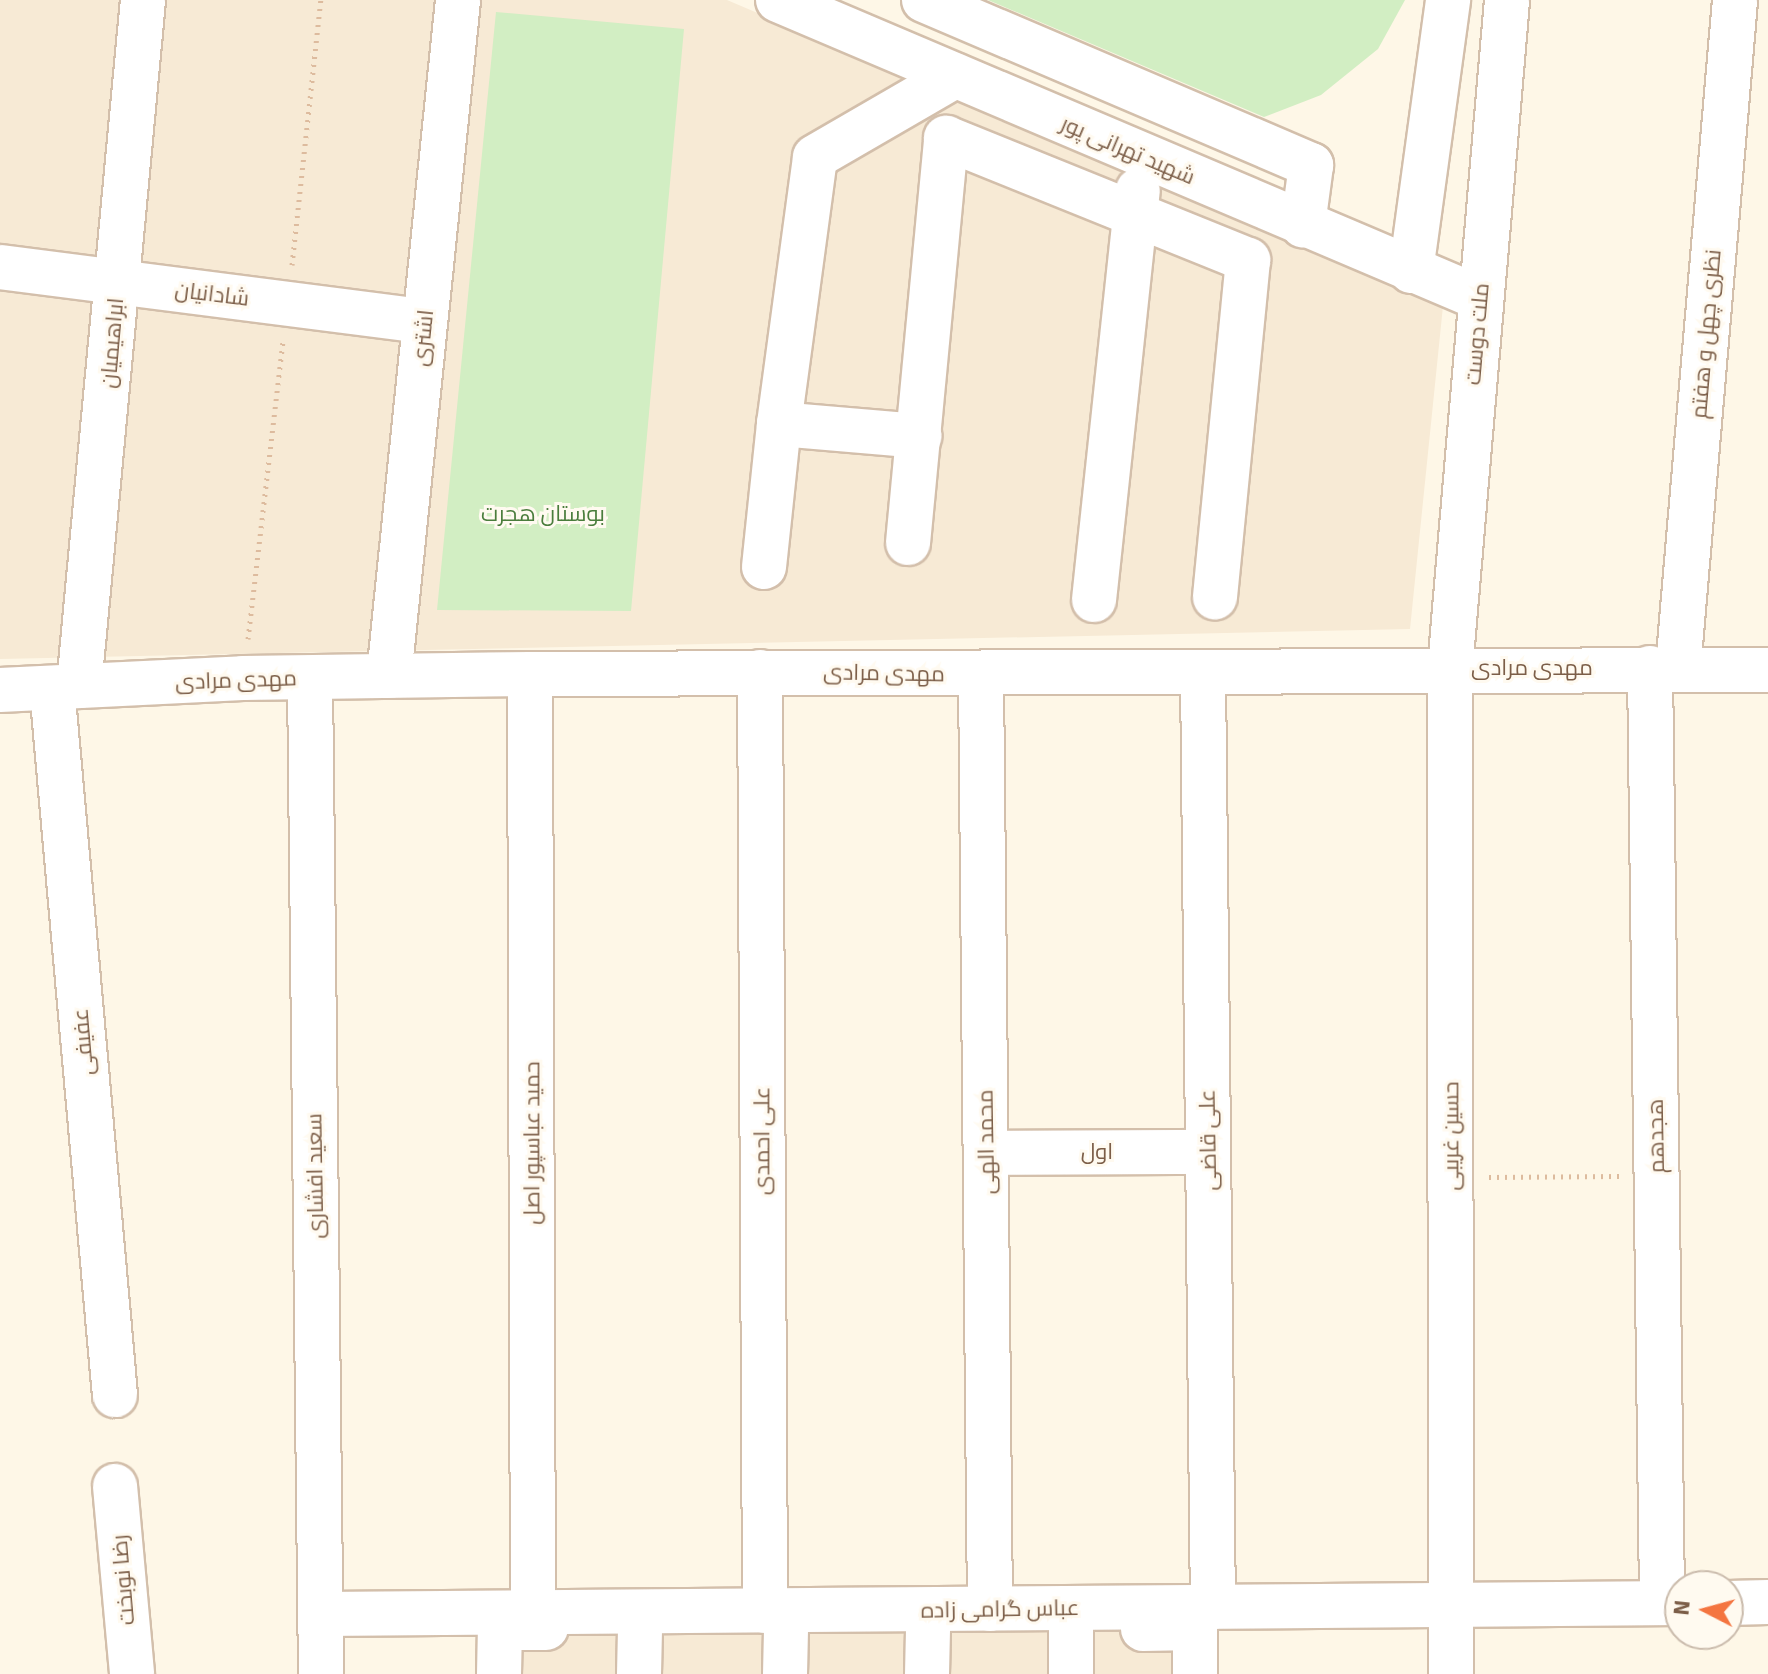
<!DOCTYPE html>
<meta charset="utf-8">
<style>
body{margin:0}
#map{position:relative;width:1768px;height:1674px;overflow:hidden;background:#fef7e7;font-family:Signika,Cairo,sans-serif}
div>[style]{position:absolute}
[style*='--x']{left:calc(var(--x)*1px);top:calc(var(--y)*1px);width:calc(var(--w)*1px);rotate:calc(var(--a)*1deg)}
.residential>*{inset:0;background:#f7ead5}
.green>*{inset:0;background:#d2eec3}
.path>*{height:5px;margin-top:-2.5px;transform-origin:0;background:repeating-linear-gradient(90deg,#ddbb9e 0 2px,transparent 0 8px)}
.roads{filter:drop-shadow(2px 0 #d3bfab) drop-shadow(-2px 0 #d3bfab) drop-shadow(0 2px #d3bfab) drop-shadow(0 -2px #d3bfab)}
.minor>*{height:44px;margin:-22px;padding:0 22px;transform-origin:22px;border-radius:22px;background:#fff}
span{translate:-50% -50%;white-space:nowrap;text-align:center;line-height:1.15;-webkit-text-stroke:6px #fffaf0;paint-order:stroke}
.street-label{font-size:22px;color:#7c5e48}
.park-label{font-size:22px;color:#4a7d3c}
.north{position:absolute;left:1664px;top:1570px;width:80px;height:80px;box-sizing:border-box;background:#fffaf0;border:2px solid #cbbcad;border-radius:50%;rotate:276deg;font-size:22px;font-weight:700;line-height:32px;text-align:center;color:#7c5e48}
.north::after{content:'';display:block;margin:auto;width:28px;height:36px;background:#f47540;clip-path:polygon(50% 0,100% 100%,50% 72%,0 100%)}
</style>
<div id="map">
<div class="residential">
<div style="clip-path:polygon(0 0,727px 0,1443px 306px,1410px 629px,0 659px)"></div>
<div style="clip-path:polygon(494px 1623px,1203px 1623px,1202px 1674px,494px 1674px)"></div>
</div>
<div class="green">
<div style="clip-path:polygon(988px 0,1405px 0,1378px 49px,1321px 95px,1264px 117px)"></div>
<div style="clip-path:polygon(496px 12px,684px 29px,631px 611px,437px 610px)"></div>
</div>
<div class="path">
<div style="--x:292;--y:265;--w:267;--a:-83.8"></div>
<div style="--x:248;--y:639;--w:302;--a:-83.3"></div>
<div style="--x:1489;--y:1177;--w:130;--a:-0.4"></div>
</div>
<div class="roads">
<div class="minor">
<div style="--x:778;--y:0;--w:763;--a:23"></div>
<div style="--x:924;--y:0;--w:421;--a:23.1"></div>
<div style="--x:1311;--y:165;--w:61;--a:97.6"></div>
<div style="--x:0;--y:267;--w:427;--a:7.3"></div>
<div style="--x:1411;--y:271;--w:274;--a:-82.2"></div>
<div style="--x:779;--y:424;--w:269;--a:-82.3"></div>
<div style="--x:815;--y:157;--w:162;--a:-30.1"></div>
<div style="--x:908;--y:543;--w:407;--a:-84.6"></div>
<div style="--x:946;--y:138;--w:326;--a:22"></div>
<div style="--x:1248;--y:260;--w:339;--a:95.6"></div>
<div style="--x:764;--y:567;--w:144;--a:-84"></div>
<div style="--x:779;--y:424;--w:141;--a:4.9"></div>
<div style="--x:1094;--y:600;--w:412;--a:-83.9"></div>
<div style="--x:1650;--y:668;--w:935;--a:89.26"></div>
<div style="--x:1678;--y:668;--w:670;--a:-85.12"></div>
<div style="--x:760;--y:672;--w:939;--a:89.69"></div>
<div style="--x:1203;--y:673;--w:934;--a:89.39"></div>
<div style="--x:530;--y:674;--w:939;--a:89.82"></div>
<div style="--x:981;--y:674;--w:935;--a:89.45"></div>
<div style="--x:389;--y:676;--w:680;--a:-84.17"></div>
<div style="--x:310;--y:678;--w:996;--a:89.37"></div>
<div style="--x:79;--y:686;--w:689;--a:-84.67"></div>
<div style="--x:52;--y:688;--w:710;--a:84.91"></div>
<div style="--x:0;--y:690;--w:243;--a:-2.8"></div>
<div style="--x:243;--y:678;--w:287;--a:-0.8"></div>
<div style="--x:530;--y:674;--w:1238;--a:-0.19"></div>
<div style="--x:986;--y:1153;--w:222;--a:-0.3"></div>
<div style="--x:115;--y:1486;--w:189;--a:84.8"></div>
<div style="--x:1728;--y:1603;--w:40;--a:-1.4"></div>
<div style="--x:321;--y:1614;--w:1359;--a:-0.46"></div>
<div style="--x:1143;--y:1629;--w:52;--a:-1.1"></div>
<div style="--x:1195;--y:1628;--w:46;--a:90"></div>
<div style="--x:499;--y:1674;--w:46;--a:-88.8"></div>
<div style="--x:500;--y:1628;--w:46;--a:0"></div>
<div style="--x:639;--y:1674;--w:45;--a:-88.7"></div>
<div style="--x:785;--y:1674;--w:44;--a:-88.7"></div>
<div style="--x:927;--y:1674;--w:44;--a:-88.7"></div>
<div style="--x:1071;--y:1674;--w:45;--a:-90"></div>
<div style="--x:1451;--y:1674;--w:1006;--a:-90.06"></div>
<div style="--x:1450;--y:668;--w:670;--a:-85.12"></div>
</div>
</div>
<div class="street-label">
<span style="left:1128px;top:150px;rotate:23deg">شهید تهرانی پور</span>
<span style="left:212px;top:294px;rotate:7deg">شادانیان</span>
<span style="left:1477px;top:334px;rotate:-85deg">ملت دوست</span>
<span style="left:1706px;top:334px;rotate:-85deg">نظری چهل و هفتم</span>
<span style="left:423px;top:338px;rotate:-84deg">اشتری</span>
<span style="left:112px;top:343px;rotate:-85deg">ابراهیمیان</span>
<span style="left:1532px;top:668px">مهدی مرادی</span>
<span style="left:884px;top:673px;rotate:1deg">مهدی مرادی</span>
<span style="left:236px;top:680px;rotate:-2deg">مهدی مرادی</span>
<span style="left:83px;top:1042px;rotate:-95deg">عفیفی</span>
<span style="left:1451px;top:1136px;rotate:-90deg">حسین غریبی</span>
<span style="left:1656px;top:1136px;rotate:-91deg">هجدهم</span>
<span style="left:1208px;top:1140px;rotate:-91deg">علی قاضی</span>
<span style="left:762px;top:1141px;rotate:-90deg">علی احمدی</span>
<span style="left:986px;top:1142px;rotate:-91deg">محمد الهی</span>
<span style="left:532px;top:1143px;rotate:-90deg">حمید عباسپور اصل</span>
<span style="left:1097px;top:1152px">اول</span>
<span style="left:315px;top:1176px;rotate:-91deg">سعید افشاری</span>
<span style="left:123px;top:1580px;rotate:-95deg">رضا نوبخت</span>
<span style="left:1000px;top:1609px;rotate:-1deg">عباس گرامی زاده</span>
</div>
<div class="park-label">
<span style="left:543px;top:514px">بوستان هجرت</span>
</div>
<div class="north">N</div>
</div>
